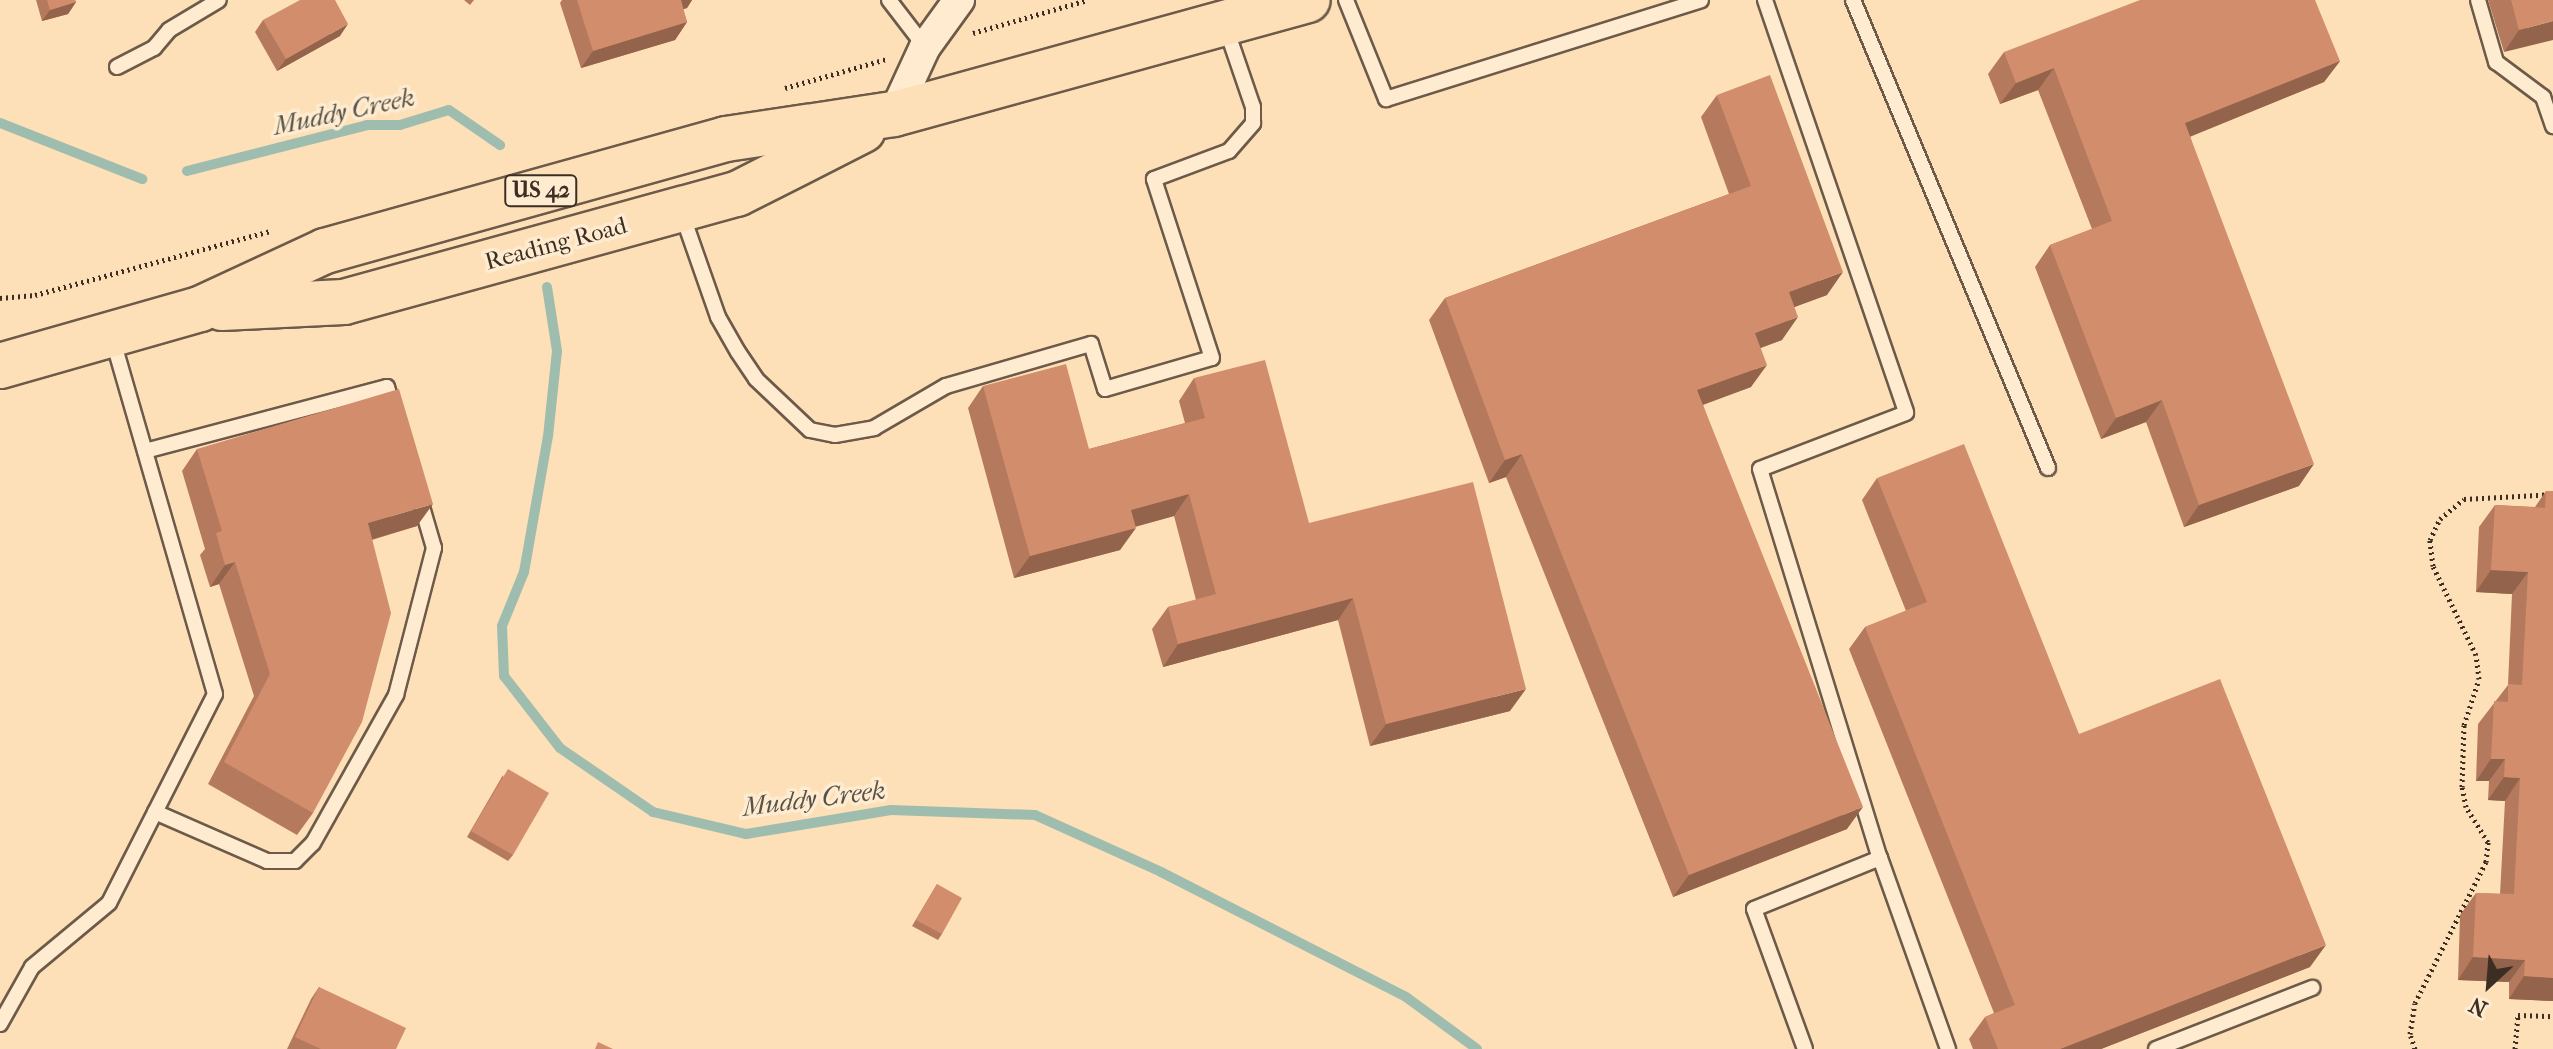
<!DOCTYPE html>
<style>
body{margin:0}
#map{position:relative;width:2553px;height:1049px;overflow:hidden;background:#fde0b7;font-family:"IM FELL French Canon",serif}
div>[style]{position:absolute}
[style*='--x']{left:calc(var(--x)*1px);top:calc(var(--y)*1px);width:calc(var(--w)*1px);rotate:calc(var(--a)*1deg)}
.stream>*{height:10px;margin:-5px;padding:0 5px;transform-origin:5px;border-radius:5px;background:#9fbdaf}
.path>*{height:5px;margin-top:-2.5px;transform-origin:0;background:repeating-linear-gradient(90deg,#3d2e24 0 2px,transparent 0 6px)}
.roads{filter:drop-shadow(2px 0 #6d5a49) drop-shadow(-2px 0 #6d5a49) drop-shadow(0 2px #6d5a49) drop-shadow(0 -2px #6d5a49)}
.service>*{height:14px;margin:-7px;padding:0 7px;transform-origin:7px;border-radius:7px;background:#feebd0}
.minor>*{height:30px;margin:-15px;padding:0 15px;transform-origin:15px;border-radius:15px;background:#feebd0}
.primary>*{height:44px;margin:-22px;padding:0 22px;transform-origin:22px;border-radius:22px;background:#fde0b7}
.wall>*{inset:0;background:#b57a5d}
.shaded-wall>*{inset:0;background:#93634c}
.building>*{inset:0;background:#d28e6c}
span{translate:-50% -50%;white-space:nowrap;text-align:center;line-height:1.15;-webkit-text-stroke:7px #feebd0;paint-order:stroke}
.shield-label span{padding:2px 6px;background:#feebd0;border:2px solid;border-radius:6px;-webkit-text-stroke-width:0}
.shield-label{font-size:22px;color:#3d2e24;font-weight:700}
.street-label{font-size:24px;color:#3d2e24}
.water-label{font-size:26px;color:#565247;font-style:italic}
.north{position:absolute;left:2449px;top:945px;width:80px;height:80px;-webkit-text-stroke:6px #feebd0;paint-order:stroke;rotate:206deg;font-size:22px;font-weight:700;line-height:32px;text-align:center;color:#3d2e24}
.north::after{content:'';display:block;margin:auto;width:28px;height:36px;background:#3d2e24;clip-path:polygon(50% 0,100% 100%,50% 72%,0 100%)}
</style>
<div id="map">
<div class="stream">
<div style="--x:0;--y:123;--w:153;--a:21.5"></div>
<div style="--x:187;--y:171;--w:186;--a:-14.3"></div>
<div style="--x:367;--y:125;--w:33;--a:0"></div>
<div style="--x:400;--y:125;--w:51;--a:-17"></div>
<div style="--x:449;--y:110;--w:62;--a:34.5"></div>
<div style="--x:547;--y:287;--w:65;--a:81.1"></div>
<div style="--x:557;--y:351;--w:85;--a:96"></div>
<div style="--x:548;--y:436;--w:138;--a:100"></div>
<div style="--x:524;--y:572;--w:58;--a:112.2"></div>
<div style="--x:502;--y:626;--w:50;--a:87.7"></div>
<div style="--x:504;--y:676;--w:91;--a:52.1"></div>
<div style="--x:560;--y:748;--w:113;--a:34.5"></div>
<div style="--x:653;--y:812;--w:96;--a:13.3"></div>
<div style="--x:746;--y:834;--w:147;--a:-9.4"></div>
<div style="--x:891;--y:810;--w:144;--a:2"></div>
<div style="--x:1035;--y:815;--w:138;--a:24.3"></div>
<div style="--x:1161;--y:872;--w:275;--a:27"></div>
<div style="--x:1406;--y:997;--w:88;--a:36.2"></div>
</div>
<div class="path">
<div style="--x:973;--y:33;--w:119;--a:-16.1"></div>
<div style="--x:785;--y:88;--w:106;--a:-15.9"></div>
<div style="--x:0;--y:298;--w:35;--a:-5"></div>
<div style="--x:35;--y:295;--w:244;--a:-15.2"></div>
<div style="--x:2415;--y:1049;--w:16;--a:-108"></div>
<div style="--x:2410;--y:1034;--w:31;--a:-81"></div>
<div style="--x:2415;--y:1003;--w:158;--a:-63.3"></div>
<div style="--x:2486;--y:862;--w:20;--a:-84"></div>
<div style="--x:2488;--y:842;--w:41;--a:-122.2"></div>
<div style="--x:2466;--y:807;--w:20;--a:-101"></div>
<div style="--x:2462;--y:787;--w:62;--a:-88.2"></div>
<div style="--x:2464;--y:725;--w:48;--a:-71.9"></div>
<div style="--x:2479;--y:679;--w:24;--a:-97"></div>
<div style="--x:2476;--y:655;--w:99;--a:-115.8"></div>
<div style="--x:2433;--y:566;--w:26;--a:-97"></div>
<div style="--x:2430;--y:540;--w:23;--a:-65"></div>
<div style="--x:2440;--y:519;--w:31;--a:-40"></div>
<div style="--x:2464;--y:499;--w:89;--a:-3.2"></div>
<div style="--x:2515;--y:1049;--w:34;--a:-85"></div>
<div style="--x:2518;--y:1015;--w:35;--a:2"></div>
</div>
<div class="roads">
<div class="service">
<div style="--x:889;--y:0;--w:59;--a:52.5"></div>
<div style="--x:1346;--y:0;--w:107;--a:68"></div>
<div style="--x:1386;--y:99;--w:330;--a:-17.4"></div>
<div style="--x:1765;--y:0;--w:436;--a:71.1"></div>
<div style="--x:1906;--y:413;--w:156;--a:159"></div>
<div style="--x:1760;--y:469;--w:407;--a:72.9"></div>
<div style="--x:1880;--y:858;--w:203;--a:70.4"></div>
<div style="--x:1853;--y:0;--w:507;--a:67.38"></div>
<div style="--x:2478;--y:0;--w:65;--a:73.8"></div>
<div style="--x:2496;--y:62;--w:59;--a:36.7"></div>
<div style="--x:2543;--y:97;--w:31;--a:71"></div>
<div style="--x:117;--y:67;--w:42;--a:-27.2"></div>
<div style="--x:154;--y:48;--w:23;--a:-50"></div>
<div style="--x:169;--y:30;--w:58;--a:-31"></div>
<div style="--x:682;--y:214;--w:109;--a:70.7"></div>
<div style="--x:718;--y:317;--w:40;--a:60.3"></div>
<div style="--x:738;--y:352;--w:32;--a:56"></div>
<div style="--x:756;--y:379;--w:74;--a:43.4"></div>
<div style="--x:810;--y:430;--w:25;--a:11"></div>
<div style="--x:835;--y:435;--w:40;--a:-10"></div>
<div style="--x:874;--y:428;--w:83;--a:-30.3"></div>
<div style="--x:946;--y:386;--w:151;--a:-16.2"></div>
<div style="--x:1091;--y:344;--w:47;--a:72.7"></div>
<div style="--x:1105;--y:389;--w:111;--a:-16.2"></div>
<div style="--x:1212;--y:358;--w:188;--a:-108"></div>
<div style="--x:1154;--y:179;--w:80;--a:-20.5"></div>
<div style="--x:1229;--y:151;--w:37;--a:-49"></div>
<div style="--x:1253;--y:123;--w:16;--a:-90"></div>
<div style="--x:1253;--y:107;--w:83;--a:-108.9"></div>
<div style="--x:145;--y:451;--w:250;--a:-14.8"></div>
<div style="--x:387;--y:387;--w:24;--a:73"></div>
<div style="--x:155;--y:812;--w:122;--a:23.6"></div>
<div style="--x:267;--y:861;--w:28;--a:0"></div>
<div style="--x:295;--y:861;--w:25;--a:-45"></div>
<div style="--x:313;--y:843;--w:170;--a:-60.7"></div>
<div style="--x:396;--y:695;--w:152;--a:-75.5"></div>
<div style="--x:434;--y:548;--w:50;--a:-106.3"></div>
<div style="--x:0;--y:1024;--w:65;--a:-60.7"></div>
<div style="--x:32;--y:967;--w:100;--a:-39.7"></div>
<div style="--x:109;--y:903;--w:234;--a:-63.1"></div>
<div style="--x:215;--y:694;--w:372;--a:-106.1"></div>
<div style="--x:1805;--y:1049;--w:149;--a:-110"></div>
<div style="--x:1754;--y:909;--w:136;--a:-22"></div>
<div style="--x:2156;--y:1049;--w:168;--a:-21.4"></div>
</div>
<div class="minor">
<div style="--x:894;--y:114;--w:74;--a:-65.2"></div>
<div style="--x:925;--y:47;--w:58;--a:-54.1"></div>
</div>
<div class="primary">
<div style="--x:222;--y:308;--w:122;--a:-2.8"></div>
<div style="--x:344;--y:302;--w:408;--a:-15.4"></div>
<div style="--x:737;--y:194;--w:141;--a:-26.9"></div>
<div style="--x:0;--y:366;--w:208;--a:-15.9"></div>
<div style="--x:200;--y:309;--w:138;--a:-24.9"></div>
<div style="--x:325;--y:251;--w:416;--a:-15.6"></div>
<div style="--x:726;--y:139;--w:170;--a:-8.5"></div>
<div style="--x:894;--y:114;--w:429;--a:-15.4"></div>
</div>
</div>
<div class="wall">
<div style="clip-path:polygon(36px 0,75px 0,76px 2px,68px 14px,42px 21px)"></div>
<div style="clip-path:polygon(464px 0,474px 0,470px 5px)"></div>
<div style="clip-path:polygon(562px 0,692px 0,687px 8px,683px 9px,687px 22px,675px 40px,581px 68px,560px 3px)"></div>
<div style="clip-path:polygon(2488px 0,2553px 0,2504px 52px)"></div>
<div style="clip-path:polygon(263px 20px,340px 36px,277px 71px,255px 32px)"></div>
<div style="clip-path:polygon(2004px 52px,2340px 61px,2324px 82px,2190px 136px,2299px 486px,2184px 527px,2146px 422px,2101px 439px,2035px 267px,2050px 245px,2092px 229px,2038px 90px,2000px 104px,1988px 74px)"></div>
<div style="clip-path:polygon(1717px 95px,1827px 295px,1794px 307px,1782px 340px,1761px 348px,1751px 387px,1703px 405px,1847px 829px,1673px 897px,1506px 477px,1489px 483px,1429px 320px,1445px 298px,1729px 194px,1701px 117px)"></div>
<div style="clip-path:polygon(1194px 378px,1309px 523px,1510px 711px,1370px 746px,1338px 620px,1163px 667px,1152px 629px,1168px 607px,1196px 600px,1174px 516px,1135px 527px,1120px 550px,1014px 578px,968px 408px,983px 386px,1089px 449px,1185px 423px,1179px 401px)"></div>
<div style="clip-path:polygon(197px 449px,417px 526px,372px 540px,313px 813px,297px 835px,208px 784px,254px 696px,219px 584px,210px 587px,200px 555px,205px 549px,182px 471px)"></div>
<div style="clip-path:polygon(1877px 478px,2079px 734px,2310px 967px,2101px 1049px,1973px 1049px,1969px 1039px,1985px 1017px,1994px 1013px,1849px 649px,1865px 627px,1906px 611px,1862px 500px)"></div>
<div style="clip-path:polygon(2546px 491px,2553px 1001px,2509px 999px,2509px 982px,2458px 980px,2460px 915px,2476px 893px,2500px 894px,2505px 801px,2488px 800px,2489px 781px,2476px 781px,2478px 724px,2508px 685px,2512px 594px,2476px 592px,2479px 527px,2495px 505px,2535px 507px)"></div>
<div style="clip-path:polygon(503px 775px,513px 855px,508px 861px,467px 837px)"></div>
<div style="clip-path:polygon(937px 884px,942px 934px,938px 940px,912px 926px)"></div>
<div style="clip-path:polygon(319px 987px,396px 1049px,287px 1049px,311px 999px)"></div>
</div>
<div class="shaded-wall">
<div style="clip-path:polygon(677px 0,692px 0,687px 8px,667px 14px)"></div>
<div style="clip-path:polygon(76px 2px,68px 14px,42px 21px,50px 10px)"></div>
<div style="clip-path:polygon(2553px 21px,2553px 40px,2504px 52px,2519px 30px)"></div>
<div style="clip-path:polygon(687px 22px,675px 40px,581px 68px,593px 51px)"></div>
<div style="clip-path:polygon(348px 24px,340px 36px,277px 71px,286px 59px)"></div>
<div style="clip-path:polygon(2340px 61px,2324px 82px,2170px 145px,2185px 123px)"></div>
<div style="clip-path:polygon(2054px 68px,2038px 90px,2000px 104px,2016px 83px)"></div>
<div style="clip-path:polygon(1843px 272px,1827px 295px,1773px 315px,1789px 292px)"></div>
<div style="clip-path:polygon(1798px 317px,1782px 340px,1740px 355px,1755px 333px)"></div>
<div style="clip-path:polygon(1767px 365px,1751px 387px,1682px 412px,1697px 390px)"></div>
<div style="clip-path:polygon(2162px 400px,2146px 422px,2101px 439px,2116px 418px)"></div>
<div style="clip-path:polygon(1522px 454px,1506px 477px,1489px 483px,1505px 460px)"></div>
<div style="clip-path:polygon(2314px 464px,2299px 486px,2184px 527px,2199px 505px)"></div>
<div style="clip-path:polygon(1189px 494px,1174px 516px,1115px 532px,1131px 510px)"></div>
<div style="clip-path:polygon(433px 504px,417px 526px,352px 545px,368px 523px)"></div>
<div style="clip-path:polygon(1136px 528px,1120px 550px,1014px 578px,1030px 556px)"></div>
<div style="clip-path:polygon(235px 562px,219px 584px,210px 587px,225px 565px)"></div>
<div style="clip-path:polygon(2491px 570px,2528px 572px,2512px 594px,2476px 592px)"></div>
<div style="clip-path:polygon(1353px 598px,1338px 620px,1163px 667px,1178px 644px)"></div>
<div style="clip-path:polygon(1526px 689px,1510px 711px,1370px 746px,1386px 724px)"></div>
<div style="clip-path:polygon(2491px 759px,2505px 759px,2489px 781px,2476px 781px)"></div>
<div style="clip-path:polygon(2504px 777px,2520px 778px,2505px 801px,2488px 800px)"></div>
<div style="clip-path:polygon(1863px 807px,1847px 829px,1673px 897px,1689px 875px)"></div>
<div style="clip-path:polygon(2326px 945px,2310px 967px,2101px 1049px,2060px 1049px)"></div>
<div style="clip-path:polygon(2473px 957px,2525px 960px,2509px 982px,2458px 980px)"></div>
<div style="clip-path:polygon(2524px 976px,2553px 978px,2553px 1001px,2509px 999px)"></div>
</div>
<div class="building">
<div style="clip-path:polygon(47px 0,75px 0,76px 2px,50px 10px)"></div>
<div style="clip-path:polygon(300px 0,335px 0,348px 24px,286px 59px,263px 20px)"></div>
<div style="clip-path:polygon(577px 0,681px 0,687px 22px,593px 51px)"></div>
<div style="clip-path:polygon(2140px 0,2315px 0,2340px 61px,2185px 123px,2314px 464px,2199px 505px,2162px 400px,2116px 418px,2050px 245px,2112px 221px,2054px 68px,2016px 83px,2004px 52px)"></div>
<div style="clip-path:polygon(2511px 0,2553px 0,2553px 21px,2519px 30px)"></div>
<div style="clip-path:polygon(1770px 75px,1843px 272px,1789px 292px,1798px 317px,1755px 333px,1767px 365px,1697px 390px,1863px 807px,1689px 875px,1522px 454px,1505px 460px,1445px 298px,1751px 186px,1717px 95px)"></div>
<div style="clip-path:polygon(1265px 360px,1309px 523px,1473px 482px,1526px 689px,1386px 724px,1353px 598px,1178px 644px,1168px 607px,1216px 594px,1189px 494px,1131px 510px,1136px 528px,1030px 556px,983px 386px,1066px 364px,1089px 449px,1205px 418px,1194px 378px)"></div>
<div style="clip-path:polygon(399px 389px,433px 504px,368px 523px,391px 613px,362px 722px,313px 813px,224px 762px,270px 674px,235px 562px,225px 565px,216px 533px,222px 531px,197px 449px)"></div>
<div style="clip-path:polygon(1964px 444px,2079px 734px,2220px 679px,2326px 945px,2060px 1049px,1998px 1049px,1985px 1017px,2015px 1005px,1865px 627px,1927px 602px,1877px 478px)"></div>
<div style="clip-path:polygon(2546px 491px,2553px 491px,2553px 978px,2524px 976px,2525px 960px,2473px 957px,2476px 893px,2514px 894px,2520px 778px,2504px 777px,2505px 759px,2491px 759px,2494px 701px,2508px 702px,2508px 684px,2522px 685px,2528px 572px,2491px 570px,2495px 505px,2545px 508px)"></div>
<div style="clip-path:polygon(508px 769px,549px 793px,513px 855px,471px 831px)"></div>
<div style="clip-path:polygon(937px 884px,962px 898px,942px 934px,916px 920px)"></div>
<div style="clip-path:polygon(319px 987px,406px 1028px,396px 1049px,321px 1049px,295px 1037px)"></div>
<div style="clip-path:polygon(598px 1042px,613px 1049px,595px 1049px)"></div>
</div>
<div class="shield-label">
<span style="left:541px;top:191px">US 42</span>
</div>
<div class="street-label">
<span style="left:556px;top:244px;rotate:-15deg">Reading Road</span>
</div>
<div class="water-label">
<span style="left:344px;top:112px;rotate:-12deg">Muddy Creek</span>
<span style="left:814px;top:799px;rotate:-7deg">Muddy Creek</span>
</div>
<div class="north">N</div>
</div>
